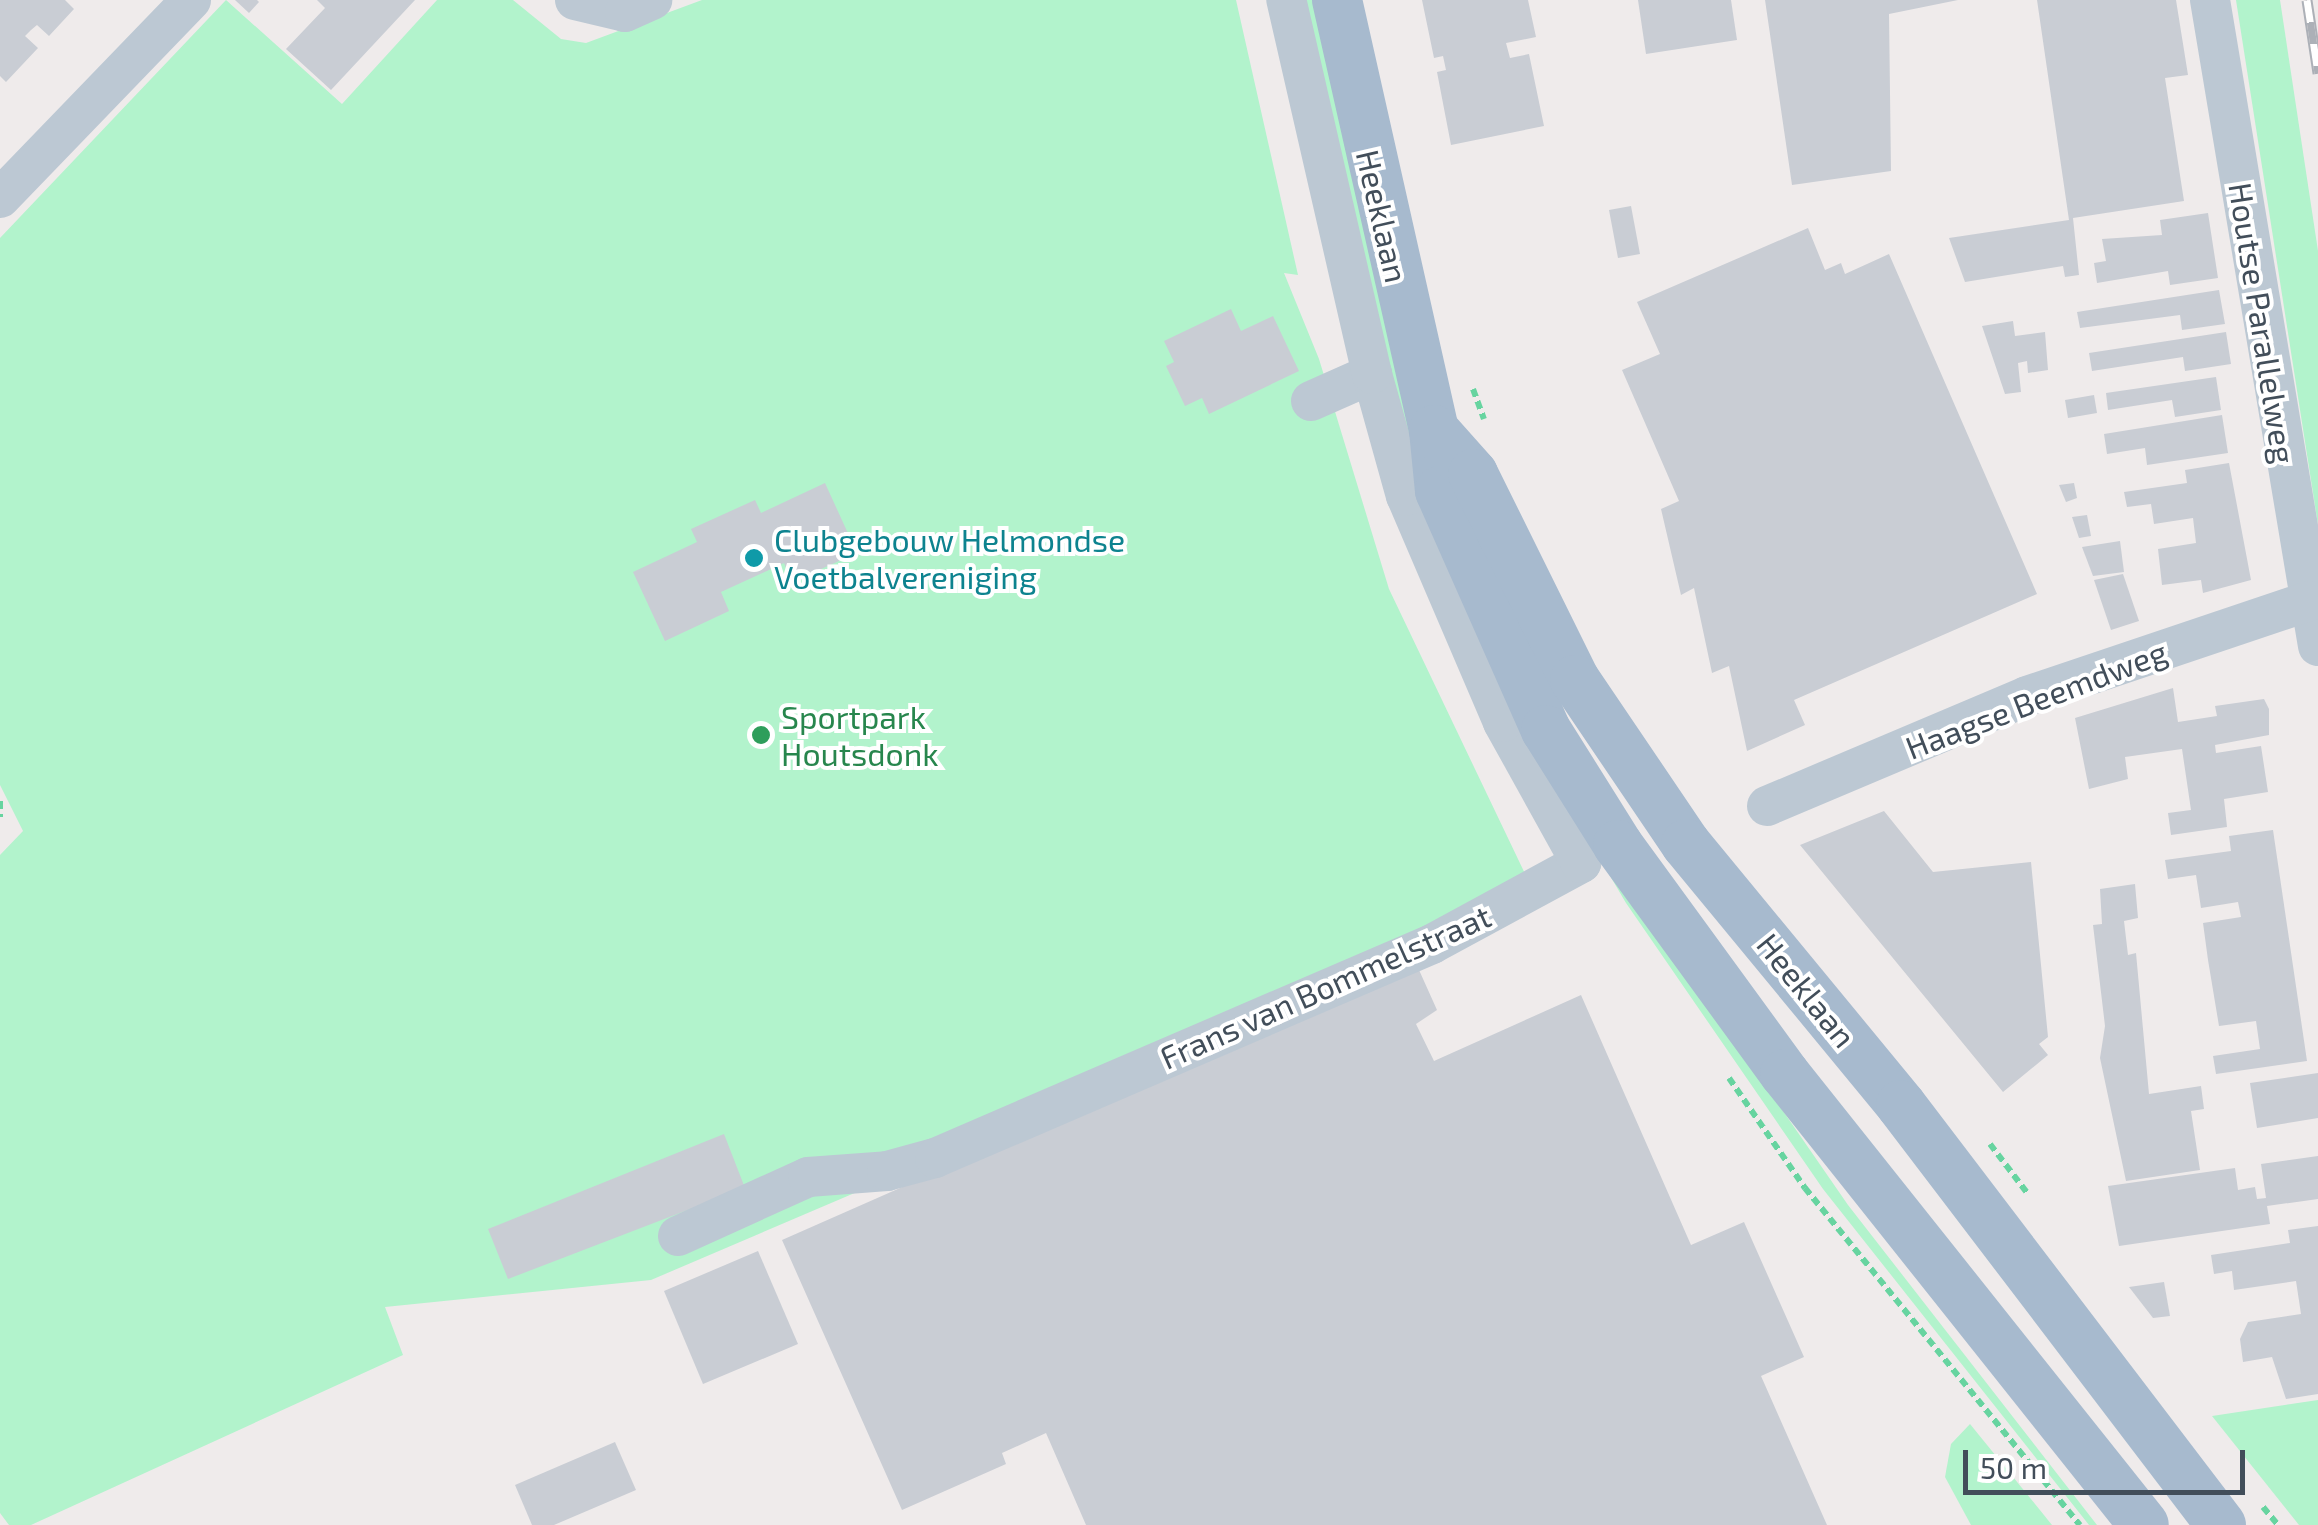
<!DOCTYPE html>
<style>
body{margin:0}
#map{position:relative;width:2318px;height:1525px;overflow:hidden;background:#efebeb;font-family:"Exo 2",sans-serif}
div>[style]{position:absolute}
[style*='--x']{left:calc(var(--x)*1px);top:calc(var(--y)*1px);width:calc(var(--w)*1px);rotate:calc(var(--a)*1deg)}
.green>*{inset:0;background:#b2f3cc}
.building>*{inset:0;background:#c9cdd4}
.path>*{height:6px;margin-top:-3px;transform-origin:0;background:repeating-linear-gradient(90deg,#67d4a0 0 8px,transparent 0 13px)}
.minor>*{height:40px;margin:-20px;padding:0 20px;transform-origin:20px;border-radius:20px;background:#bcc8d3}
.major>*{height:50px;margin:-25px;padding:0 25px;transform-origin:25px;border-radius:25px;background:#a7bace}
.rail>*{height:11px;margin-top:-5.5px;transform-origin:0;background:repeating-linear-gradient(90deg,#fff 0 22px,#acb0b7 0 44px);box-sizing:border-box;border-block:2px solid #acb0b7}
.dots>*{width:28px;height:28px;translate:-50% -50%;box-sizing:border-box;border:5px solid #fff;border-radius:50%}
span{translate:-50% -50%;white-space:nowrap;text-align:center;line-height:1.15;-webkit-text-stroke:8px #fff;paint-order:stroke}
.street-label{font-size:32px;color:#424e5a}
.culture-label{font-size:32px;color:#0d838f}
.left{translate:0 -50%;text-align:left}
.leisure-label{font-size:32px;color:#27864d}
.scale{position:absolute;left:1963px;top:1450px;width:282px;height:45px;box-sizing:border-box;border:5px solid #424e5a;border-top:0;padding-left:12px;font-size:30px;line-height:35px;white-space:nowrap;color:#424e5a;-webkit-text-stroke:8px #fff;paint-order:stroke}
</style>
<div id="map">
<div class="green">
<div style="clip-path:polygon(226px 0,342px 104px,437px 0,513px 0,561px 39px,586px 43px,702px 0,1236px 0,1298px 275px,1284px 273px,1319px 359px,1389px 589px,1538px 901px,651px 1280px,385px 1307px,403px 1355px,31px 1525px,9px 1525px,0 1513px,0 855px,23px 831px,0 785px,0 238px)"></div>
<div style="clip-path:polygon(1304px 0,1319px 0,1359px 186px,1620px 875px,1848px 1205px,2097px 1525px,2089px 1525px,1823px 1189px,1626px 903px,1506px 699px,1414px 469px)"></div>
<div style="clip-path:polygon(2236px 0,2280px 0,2318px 251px,2318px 525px)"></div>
<div style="clip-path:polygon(2318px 1400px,2318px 1525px,2299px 1525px,2212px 1416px)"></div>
<div style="clip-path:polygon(1970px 1424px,2052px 1525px,1971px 1525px,1945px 1477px,1951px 1444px)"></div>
</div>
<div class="building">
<div style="clip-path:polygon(0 0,65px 0,74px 9px,49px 36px,37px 25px,31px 30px,25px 36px,38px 48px,6px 82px,0 76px)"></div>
<div style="clip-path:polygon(235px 0,257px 0,259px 2px,249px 13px)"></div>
<div style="clip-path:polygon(317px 0,415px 0,331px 90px,286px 49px,325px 8px)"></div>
<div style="clip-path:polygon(1422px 0,1528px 0,1536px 37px,1506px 43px,1510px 58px,1529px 54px,1544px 126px,1451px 145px,1437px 72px,1446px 70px,1443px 56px,1434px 58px)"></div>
<div style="clip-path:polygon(1638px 0,1731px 0,1737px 40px,1646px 54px)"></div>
<div style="clip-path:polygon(1765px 0,1958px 0,1889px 14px,1891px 171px,1792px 185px)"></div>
<div style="clip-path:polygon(2037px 0,2176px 0,2188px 75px,2165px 78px,2184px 201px,2073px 218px,2079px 275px,2065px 277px,2063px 266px,1965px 282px,1949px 238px,2069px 220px)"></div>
<div style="clip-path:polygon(1631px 206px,1640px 254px,1618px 258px,1609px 210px)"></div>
<div style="clip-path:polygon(2208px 213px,2218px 278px,2170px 285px,2168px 271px,2097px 283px,2094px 263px,2106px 261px,2102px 239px,2162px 235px,2160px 220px)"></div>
<div style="clip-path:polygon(1808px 228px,1825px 270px,1841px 263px,1845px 274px,1889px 254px,2037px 594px,1794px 700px,1805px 725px,1747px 751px,1729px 666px,1712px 673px,1694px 588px,1681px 595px,1661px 509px,1679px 501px,1622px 370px,1660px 354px,1637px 302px)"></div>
<div style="clip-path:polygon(2219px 290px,2225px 324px,2182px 330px,2180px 315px,2080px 328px,2077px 312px)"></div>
<div style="clip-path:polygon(1231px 309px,1241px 331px,1273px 316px,1299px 371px,1209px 414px,1202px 398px,1185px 406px,1166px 366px,1174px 362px,1164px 341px)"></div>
<div style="clip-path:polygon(2013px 321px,2015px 336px,2045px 332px,2048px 370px,2028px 373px,2027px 361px,2018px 363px,2021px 392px,2005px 394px,1982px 326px)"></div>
<div style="clip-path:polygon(2226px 332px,2231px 364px,2185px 371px,2183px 357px,2092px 371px,2089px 353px)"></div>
<div style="clip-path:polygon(2216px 377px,2221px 410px,2175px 417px,2172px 400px,2108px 410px,2106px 393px)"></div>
<div style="clip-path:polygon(2094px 395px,2097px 413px,2068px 418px,2065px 400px)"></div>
<div style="clip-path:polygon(2222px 415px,2228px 453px,2147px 465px,2145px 448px,2107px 454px,2104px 434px)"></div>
<div style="clip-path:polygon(2229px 463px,2251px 580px,2203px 593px,2201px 580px,2162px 585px,2158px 549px,2196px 543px,2193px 518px,2154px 524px,2151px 504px,2127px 507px,2124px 492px,2187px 483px,2185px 470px)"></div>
<div style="clip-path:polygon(825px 483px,857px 553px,792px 582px,784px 563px,721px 592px,729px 611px,665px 641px,633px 572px,697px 542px,691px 529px,755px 500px,761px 513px)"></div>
<div style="clip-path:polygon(2074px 483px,2077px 498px,2066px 502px,2059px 485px)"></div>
<div style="clip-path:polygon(2087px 515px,2091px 536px,2079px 538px,2072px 517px)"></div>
<div style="clip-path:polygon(2120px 541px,2124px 572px,2093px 576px,2082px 547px)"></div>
<div style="clip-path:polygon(2123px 574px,2139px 621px,2111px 630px,2094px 580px)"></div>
<div style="clip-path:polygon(2173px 688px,2178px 722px,2217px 716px,2215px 706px,2264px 699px,2269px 709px,2269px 735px,2215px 745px,2216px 753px,2261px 746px,2268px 792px,2224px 799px,2227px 827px,2171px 835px,2168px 813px,2191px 810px,2182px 749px,2125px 757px,2128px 779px,2089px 789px,2075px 718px)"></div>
<div style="clip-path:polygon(1884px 811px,1933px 872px,2031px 862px,2048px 1037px,2039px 1044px,2048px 1055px,2003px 1092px,1800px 845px)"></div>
<div style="clip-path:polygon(2273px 830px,2307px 1061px,2216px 1074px,2213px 1056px,2260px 1049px,2256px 1021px,2219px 1026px,2208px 960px,2203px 923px,2241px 917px,2238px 902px,2201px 908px,2196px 875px,2168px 879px,2165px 860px,2231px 851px,2229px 836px)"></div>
<div style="clip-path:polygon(2135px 884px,2138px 918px,2124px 921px,2128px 955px,2136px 953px,2149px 1094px,2201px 1086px,2204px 1109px,2191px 1111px,2200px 1170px,2126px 1181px,2100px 1058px,2105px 1026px,2093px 925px,2102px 924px,2100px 889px)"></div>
<div style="clip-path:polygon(1415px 961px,1437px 1010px,1416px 1024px,1434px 1061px,1581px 995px,1691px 1245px,1744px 1222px,1804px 1357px,1761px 1376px,1827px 1525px,1086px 1525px,1046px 1433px,1002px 1453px,1006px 1464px,902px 1510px,782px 1240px)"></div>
<div style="clip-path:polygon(2318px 1073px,2318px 1118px,2257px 1128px,2250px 1083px)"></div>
<div style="clip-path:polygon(724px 1134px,745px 1188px,508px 1279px,488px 1229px)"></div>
<div style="clip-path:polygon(2318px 1156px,2318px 1199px,2267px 1206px,2270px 1224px,2119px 1246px,2108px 1186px,2235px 1168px,2238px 1190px,2255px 1187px,2257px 1199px,2266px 1198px,2261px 1164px)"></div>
<div style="clip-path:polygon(2318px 1226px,2318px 1394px,2286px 1399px,2272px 1357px,2243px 1362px,2240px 1339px,2248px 1322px,2301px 1314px,2296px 1281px,2234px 1290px,2232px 1271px,2214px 1274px,2211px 1255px,2290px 1243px,2288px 1230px)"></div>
<div style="clip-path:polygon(758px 1251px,798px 1344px,703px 1384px,664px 1291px)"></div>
<div style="clip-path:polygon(2164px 1282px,2170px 1316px,2153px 1318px,2129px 1287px)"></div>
<div style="clip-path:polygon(615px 1442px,636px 1490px,554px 1525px,532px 1525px,515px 1485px)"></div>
</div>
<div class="path">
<div style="--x:1473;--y:389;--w:32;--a:70"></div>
<div style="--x:0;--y:801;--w:16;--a:90"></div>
<div style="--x:1729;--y:1078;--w:134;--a:55.4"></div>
<div style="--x:1805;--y:1188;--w:435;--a:50.8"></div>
<div style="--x:1990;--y:1144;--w:63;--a:52.8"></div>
<div style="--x:2263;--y:1507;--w:23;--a:50"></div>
</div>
<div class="minor">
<div style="--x:575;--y:0;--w:51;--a:13.5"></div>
<div style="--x:625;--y:12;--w:30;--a:-24"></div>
<div style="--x:2210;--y:0;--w:655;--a:80.51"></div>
<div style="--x:0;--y:198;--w:275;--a:-46"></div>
<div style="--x:1311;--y:401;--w:67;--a:-23.9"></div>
<div style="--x:1767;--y:806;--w:282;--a:-22.9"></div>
<div style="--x:2027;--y:696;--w:298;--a:-18.6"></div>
<div style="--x:678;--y:1236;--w:143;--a:-24.4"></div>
<div style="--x:808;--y:1177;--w:79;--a:-4.3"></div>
<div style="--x:887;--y:1171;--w:50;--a:-15.2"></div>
<div style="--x:935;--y:1158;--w:541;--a:-23.3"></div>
<div style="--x:1432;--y:944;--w:170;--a:-28.5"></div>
<div style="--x:1581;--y:863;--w:161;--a:-119"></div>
<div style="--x:1503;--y:722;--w:246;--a:-113.2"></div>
<div style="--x:1406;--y:496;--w:127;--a:-105.6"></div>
<div style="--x:1372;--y:374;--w:384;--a:-102.9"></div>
</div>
<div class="major">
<div style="--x:1337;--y:0;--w:441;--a:77.3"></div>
<div style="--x:1434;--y:430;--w:61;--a:84.4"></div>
<div style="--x:1440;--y:491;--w:261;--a:66.1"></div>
<div style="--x:1546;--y:730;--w:136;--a:57.9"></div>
<div style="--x:1618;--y:845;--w:283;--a:53.9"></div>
<div style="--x:1785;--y:1074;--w:576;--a:51.48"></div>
<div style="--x:1434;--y:430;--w:59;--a:48.4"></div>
<div style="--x:1473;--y:474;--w:230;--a:63.7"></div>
<div style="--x:1575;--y:680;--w:198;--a:55.9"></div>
<div style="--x:1686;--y:844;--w:338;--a:50.5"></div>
<div style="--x:1901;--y:1105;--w:528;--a:52.7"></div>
</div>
<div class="rail">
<div style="--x:2307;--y:0;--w:74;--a:81.4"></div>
</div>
<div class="dots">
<div style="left:754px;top:558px;background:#0f9aa8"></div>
<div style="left:761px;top:735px;background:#2e9e5b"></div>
</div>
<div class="street-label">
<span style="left:1383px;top:216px;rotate:77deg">Heeklaan</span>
<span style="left:2263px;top:323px;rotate:81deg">Houtse Parallelweg</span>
<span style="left:2036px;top:699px;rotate:-21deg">Haagse Beemdweg</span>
<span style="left:1325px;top:986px;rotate:-24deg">Frans van Bommelstraat</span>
<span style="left:1807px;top:990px;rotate:51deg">Heeklaan</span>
</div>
<div class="culture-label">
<span class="left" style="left:774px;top:558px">Clubgebouw Helmondse<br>Voetbalvereniging</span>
</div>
<div class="leisure-label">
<span class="left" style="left:781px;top:735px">Sportpark<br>Houtsdonk</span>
</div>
<div class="scale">50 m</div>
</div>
